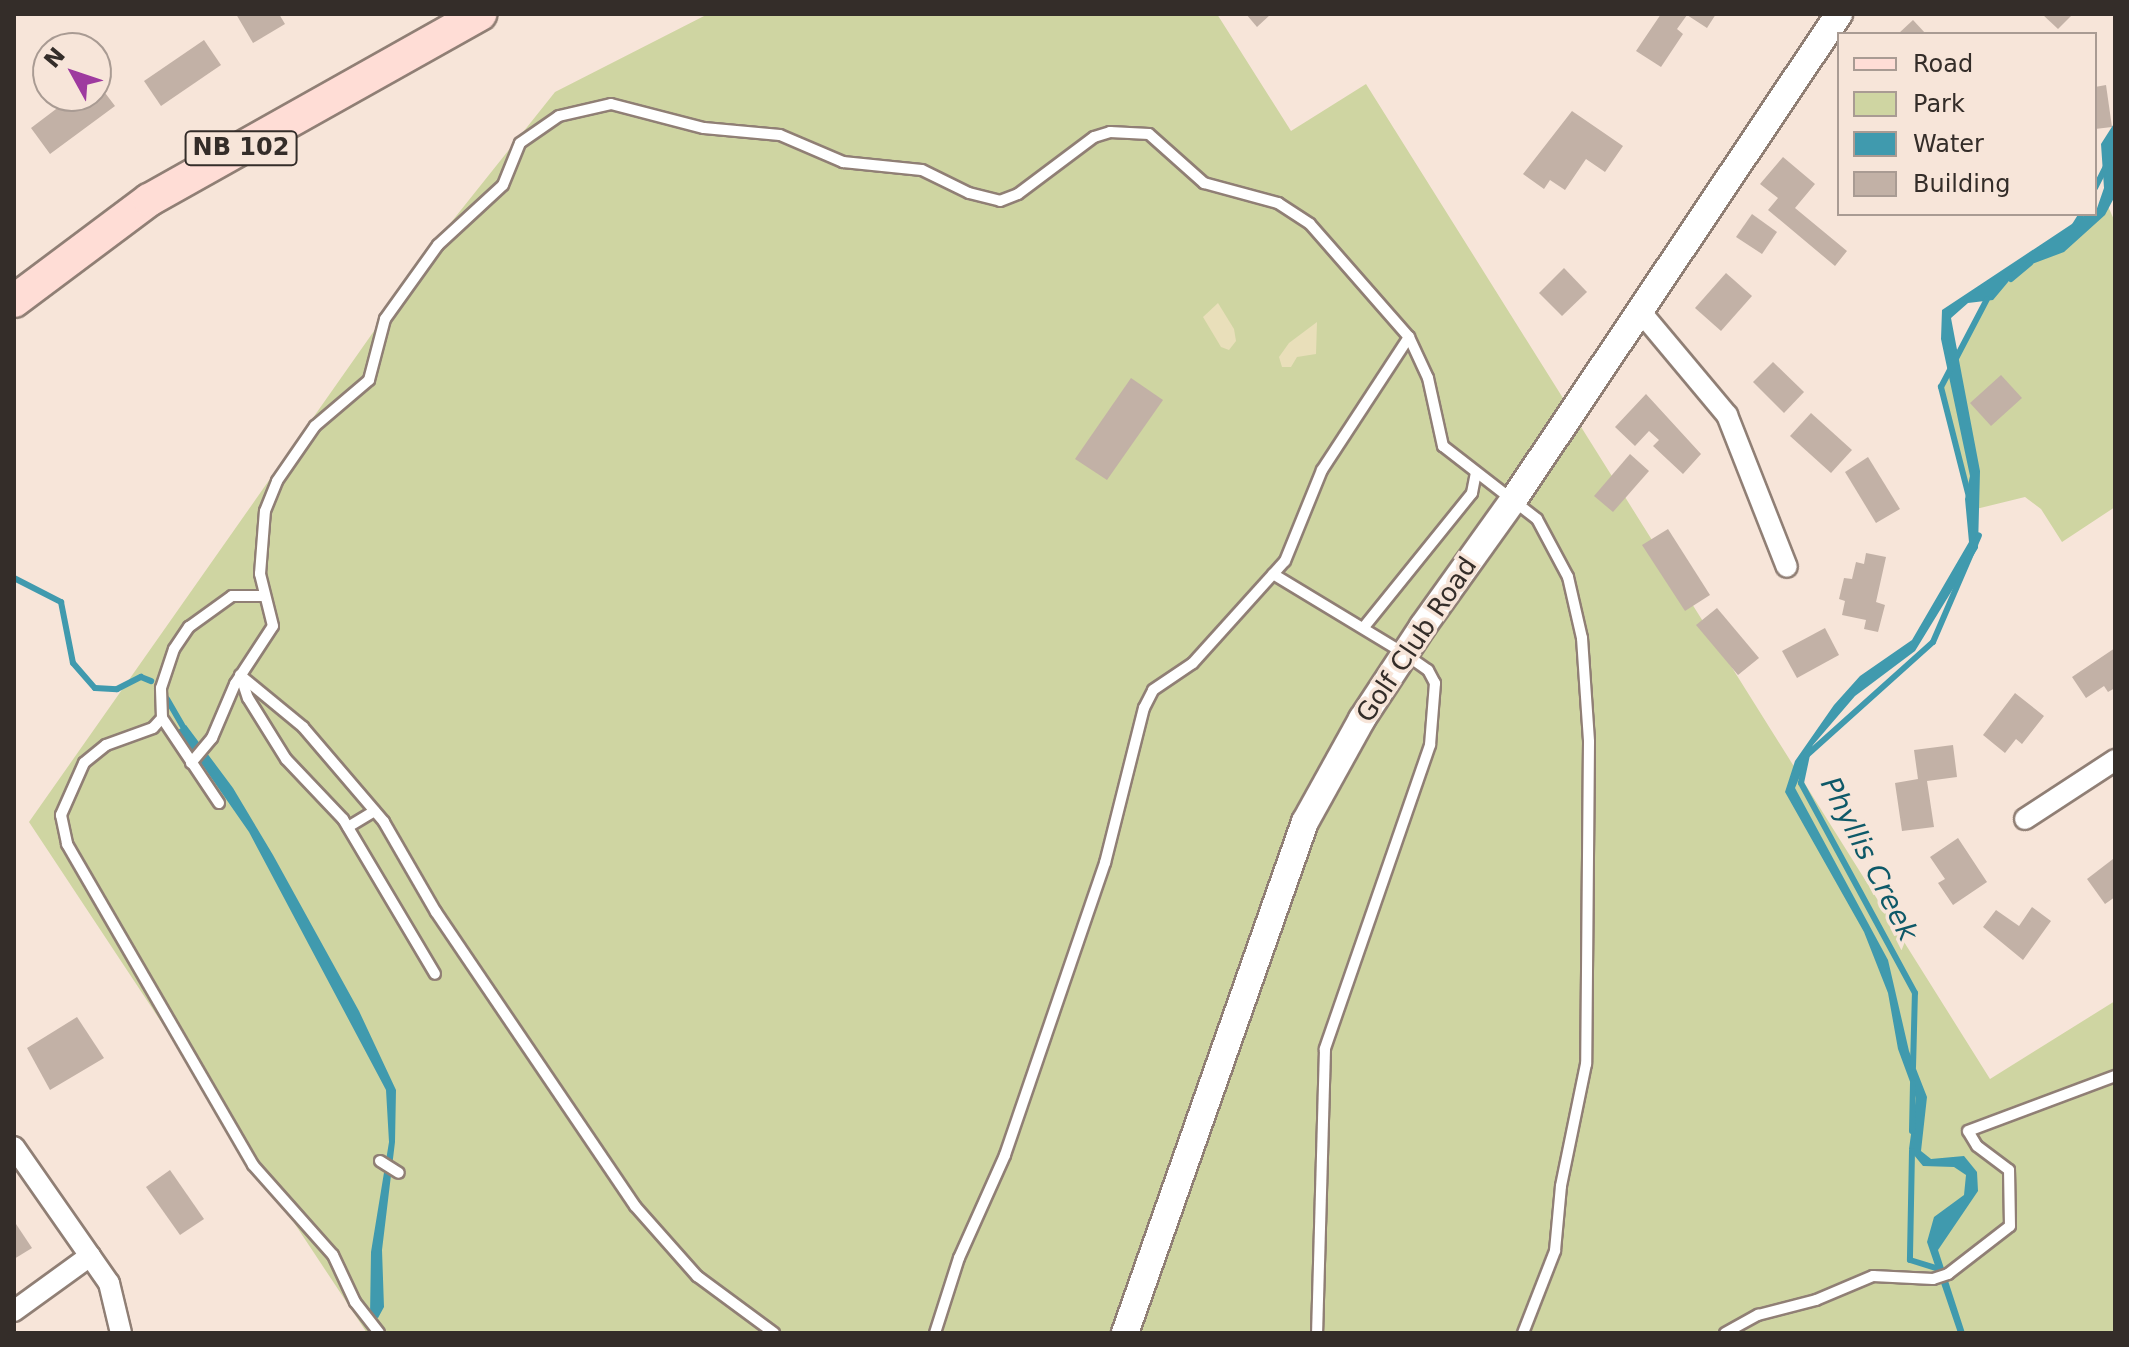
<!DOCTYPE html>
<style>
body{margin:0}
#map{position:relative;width:2129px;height:1347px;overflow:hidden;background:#f7e5d9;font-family:"DejaVu Sans",sans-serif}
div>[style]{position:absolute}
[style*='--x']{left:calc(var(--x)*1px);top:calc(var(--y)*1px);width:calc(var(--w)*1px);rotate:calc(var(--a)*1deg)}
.green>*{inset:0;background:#cfd5a2}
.sand>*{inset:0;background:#e9dfba}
.water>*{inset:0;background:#409aae}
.stream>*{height:6px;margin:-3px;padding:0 3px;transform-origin:3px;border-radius:3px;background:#409aae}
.building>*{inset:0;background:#c2b1a6}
.roads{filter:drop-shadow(2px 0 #907f75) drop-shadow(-2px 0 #907f75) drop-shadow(0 2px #907f75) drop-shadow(0 -2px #907f75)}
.service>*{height:10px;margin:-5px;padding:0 5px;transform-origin:5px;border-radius:5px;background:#fff}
.minor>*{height:20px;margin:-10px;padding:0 10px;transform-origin:10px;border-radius:10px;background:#fff}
.tertiary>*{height:26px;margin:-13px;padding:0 13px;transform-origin:13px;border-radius:13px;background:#fff}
.primary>*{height:32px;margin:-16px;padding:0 16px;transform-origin:16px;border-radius:16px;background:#ffddd6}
span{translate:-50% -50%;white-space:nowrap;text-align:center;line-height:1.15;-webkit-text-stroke:7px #f7e5d9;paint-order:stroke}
.shield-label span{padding:2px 6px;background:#f7e5d9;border:2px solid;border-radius:6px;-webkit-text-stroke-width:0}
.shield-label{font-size:24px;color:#342d29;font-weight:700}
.street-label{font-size:26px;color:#342d29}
.water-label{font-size:28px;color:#0e5968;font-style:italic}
.frame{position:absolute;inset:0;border:16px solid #342d29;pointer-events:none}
.legend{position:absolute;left:1837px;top:32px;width:260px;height:184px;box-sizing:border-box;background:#f7e5d9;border:2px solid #a99b93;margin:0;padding:10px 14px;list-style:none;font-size:24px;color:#342d29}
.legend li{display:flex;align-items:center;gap:16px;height:40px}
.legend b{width:40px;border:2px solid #a99b93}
.north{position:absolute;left:32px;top:32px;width:80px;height:80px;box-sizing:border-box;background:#f7e5d9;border:2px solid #a99b93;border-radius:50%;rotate:310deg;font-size:22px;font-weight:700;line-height:32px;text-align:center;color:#342d29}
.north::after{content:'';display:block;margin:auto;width:28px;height:36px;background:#9e3a9f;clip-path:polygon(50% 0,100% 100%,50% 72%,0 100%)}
</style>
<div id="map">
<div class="green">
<div style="clip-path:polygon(708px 14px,1217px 14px,1291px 131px,1366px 84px,1990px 1079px,2115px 1001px,2115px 1333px,367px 1333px,29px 822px,445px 230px,555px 92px)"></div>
<div style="clip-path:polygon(2107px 204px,2115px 222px,2115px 507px,2062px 542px,2041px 509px,2025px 497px,1972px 510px,1941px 387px,1984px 301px)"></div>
</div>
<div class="sand">
<div style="clip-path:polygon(1218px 303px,1234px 329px,1236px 341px,1229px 350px,1221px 347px,1203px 317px)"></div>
<div style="clip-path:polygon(1317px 322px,1316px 354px,1297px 357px,1291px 367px,1282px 367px,1279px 357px,1289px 343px)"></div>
</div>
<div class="water">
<div style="clip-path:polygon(2115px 122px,2115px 196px,2105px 215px,2064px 252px,2019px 269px,1993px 300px,1968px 303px,1951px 318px,1980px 471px,1978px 548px,1915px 651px,1855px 696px,1813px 745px,1795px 788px,1888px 960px,1909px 1051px,1927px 1097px,1921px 1151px,1931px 1159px,1964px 1156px,1977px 1172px,1978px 1191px,1938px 1250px,1965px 1333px,1958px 1333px,1927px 1242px,1934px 1217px,1964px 1195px,1966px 1175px,1954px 1167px,1923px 1166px,1909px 1149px,1916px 1098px,1898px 1049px,1888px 993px,1864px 932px,1785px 792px,1795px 761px,1834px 705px,1860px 676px,1912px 640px,1969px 542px,1965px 499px,1970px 476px,1941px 339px,1942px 310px,2087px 214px,2095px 214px,2104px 188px,2101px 144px)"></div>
<div style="clip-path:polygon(186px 725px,233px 788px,273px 855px,359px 1011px,396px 1090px,395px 1142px,382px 1250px,384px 1307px,378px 1318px,370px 1316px,371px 1252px,389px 1142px,386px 1090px,249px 832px,178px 730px)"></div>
</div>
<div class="stream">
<div style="--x:2095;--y:188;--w:25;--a:-63"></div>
<div style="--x:2075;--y:225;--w:13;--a:-58"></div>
<div style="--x:2011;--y:279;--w:25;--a:-40"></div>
<div style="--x:1969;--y:497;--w:114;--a:-104.3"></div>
<div style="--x:1941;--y:387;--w:99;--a:-62.4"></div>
<div style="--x:14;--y:578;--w:53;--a:27.1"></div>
<div style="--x:61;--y:602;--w:62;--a:78.9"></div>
<div style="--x:73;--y:663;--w:33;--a:49"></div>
<div style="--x:95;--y:688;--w:22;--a:3"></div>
<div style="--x:117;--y:689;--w:27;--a:-27"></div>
<div style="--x:141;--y:677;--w:11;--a:22"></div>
<div style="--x:167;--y:699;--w:39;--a:60"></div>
<div style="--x:1913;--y:1067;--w:74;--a:-88.5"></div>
<div style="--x:1915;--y:993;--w:239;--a:-118.5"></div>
<div style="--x:1801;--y:783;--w:29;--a:-78"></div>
<div style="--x:1807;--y:755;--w:169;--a:-41.9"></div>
<div style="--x:1933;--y:642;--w:116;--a:-66.7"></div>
<div style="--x:1912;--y:1131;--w:48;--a:-88.8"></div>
<div style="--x:1912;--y:1151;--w:109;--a:91.1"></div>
<div style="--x:1910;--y:1260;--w:30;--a:17"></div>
</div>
<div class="building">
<div style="clip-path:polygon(236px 14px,279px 14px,285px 24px,253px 43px)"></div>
<div style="clip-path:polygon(1246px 14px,1271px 14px,1257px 27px)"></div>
<div style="clip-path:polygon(1661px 14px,1716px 14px,1707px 28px,1687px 15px,1677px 29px,1683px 34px,1661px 67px,1636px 51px)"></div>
<div style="clip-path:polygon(2042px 14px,2073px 14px,2058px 29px)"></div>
<div style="clip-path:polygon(1913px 20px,1926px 34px,1898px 34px)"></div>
<div style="clip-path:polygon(204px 40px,221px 65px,161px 106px,144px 81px)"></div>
<div style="clip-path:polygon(96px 81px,115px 106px,50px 154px,31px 128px,64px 103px,59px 96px,96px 96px)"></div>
<div style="clip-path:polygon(2106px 85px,2112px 127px,2095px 129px,2095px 87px)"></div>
<div style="clip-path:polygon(1572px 111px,1623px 146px,1605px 172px,1586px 159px,1565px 190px,1550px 180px,1544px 189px,1523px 174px)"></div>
<div style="clip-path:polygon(1783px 157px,1815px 184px,1795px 208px,1847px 251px,1835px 266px,1768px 210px,1778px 198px,1760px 184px)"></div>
<div style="clip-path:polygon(1752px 214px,1777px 232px,1762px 254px,1736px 237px)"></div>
<div style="clip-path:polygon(1564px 268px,1587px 292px,1562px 316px,1539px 293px)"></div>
<div style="clip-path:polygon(1726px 273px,1752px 296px,1721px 331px,1695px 308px)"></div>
<div style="clip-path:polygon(1773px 362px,1804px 392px,1784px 413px,1753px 382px)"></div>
<div style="clip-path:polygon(2001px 375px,2022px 398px,1991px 426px,1970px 403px)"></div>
<div style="clip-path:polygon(1131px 378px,1163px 400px,1107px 480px,1075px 459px)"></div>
<div style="clip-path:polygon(1646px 394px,1701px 454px,1683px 474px,1653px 446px,1659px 440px,1649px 431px,1635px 446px,1615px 427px)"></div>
<div style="clip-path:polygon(1811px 413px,1852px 450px,1831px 473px,1790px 436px)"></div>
<div style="clip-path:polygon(1630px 454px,1649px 471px,1613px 512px,1594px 496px)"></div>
<div style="clip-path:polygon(1868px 457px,1900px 509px,1876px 523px,1845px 472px)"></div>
<div style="clip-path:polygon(1668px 529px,1710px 595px,1685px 611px,1642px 545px)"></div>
<div style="clip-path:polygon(1866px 553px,1886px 557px,1876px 602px,1885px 605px,1878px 632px,1864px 629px,1866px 620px,1842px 615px,1845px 601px,1839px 599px,1844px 578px,1852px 579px,1856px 562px,1864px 564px)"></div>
<div style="clip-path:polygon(1717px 608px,1759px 658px,1738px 675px,1696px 625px)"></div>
<div style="clip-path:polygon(1825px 628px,1839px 655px,1797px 678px,1782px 651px)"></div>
<div style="clip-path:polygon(2115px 648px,2115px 688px,2108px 692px,2104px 686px,2086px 698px,2072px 677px)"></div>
<div style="clip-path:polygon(2015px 693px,2044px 716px,2022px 744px,2016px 739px,2005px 753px,1983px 735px)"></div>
<div style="clip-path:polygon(1953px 745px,1957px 777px,1927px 781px,1934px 827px,1902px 831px,1895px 783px,1918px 779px,1914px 750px)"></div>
<div style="clip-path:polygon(1958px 838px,1987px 882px,1953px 905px,1938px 883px,1945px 879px,1930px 857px)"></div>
<div style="clip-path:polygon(2113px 859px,2115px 897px,2105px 904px,2087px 879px)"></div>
<div style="clip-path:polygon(2032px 907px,2051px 921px,2023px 960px,1983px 927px,1996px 910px,2019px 926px)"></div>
<div style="clip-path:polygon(77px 1017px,104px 1058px,50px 1090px,27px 1048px)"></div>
<div style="clip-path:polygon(170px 1170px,204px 1219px,180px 1235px,146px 1187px)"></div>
<div style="clip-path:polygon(14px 1221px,32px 1248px,14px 1259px)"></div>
</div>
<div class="roads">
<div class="service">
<div style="--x:1273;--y:574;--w:154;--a:31.2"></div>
<div style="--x:1405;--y:654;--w:28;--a:35"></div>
<div style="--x:1428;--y:670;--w:15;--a:62"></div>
<div style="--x:1435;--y:683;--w:62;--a:94.6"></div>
<div style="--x:1430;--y:745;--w:322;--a:109.1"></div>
<div style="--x:1325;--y:1049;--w:284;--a:91.6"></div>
<div style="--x:1364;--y:627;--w:172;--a:-51.1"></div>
<div style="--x:1472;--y:493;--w:20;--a:-79"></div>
<div style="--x:240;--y:675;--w:82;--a:39.5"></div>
<div style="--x:303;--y:727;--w:125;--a:49.5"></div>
<div style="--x:384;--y:822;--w:104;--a:60"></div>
<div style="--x:436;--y:912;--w:355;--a:55.9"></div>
<div style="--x:635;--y:1206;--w:94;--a:48.5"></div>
<div style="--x:697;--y:1276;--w:96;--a:36.5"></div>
<div style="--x:241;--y:677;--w:22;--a:72"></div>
<div style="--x:248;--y:698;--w:72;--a:58.1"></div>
<div style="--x:286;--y:759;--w:83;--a:46.5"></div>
<div style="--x:343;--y:819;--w:180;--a:59.3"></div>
<div style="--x:162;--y:718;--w:13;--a:132"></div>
<div style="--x:153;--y:728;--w:50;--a:160.1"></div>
<div style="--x:106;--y:745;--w:28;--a:141"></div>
<div style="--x:84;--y:763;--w:57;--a:113.9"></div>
<div style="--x:61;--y:815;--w:30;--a:78"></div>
<div style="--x:67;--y:844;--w:371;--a:59.9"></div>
<div style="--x:253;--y:1165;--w:120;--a:48.4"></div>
<div style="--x:333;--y:1255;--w:52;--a:64.9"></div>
<div style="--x:355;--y:1302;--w:39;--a:52"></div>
<div style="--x:191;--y:763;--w:33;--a:-50"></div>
<div style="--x:212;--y:738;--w:59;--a:-66.9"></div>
<div style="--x:235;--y:684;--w:69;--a:-56.8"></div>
<div style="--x:273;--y:626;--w:54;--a:-104"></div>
<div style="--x:260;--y:574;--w:63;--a:-85.5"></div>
<div style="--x:265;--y:511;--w:32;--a:-68"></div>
<div style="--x:277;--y:481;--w:67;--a:-55.4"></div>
<div style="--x:315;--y:426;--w:71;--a:-40.4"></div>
<div style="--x:369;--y:380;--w:63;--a:-75.3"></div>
<div style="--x:385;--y:319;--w:91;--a:-54.4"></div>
<div style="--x:438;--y:245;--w:88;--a:-42.7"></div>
<div style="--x:503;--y:185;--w:45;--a:-68"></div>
<div style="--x:520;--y:143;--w:47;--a:-34.7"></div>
<div style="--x:559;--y:116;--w:53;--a:-13"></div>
<div style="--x:611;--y:104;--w:96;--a:14.5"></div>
<div style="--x:704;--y:128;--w:76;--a:5.3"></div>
<div style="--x:780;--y:135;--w:69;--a:23.2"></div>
<div style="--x:843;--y:162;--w:79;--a:5.8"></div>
<div style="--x:922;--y:170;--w:52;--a:26.1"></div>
<div style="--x:969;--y:193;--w:32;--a:14"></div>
<div style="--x:1000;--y:201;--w:19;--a:-21"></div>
<div style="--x:1018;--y:194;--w:95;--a:-36.9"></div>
<div style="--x:1094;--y:137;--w:17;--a:-17"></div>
<div style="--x:1110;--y:132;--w:39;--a:3"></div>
<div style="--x:1149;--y:134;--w:74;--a:41.7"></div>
<div style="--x:1204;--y:183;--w:77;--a:15.1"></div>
<div style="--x:1278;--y:203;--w:38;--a:33"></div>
<div style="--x:1310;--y:224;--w:150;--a:48.8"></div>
<div style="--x:1409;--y:337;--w:45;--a:65.1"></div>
<div style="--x:1428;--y:378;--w:70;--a:77.6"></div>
<div style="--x:1443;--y:446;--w:119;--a:37.8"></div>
<div style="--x:1537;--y:519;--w:66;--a:61.9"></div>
<div style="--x:1568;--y:577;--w:63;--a:77.1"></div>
<div style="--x:1582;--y:638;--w:104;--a:86.1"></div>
<div style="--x:1589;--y:742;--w:322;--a:90.5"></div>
<div style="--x:1586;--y:1064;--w:125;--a:101.6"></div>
<div style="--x:1561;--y:1186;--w:65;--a:95.3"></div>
<div style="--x:1555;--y:1251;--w:88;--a:111.3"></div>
<div style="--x:219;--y:803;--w:102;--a:-123.8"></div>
<div style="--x:162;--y:718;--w:30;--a:-92"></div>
<div style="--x:161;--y:688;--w:41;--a:-71.6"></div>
<div style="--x:174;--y:649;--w:27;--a:-56"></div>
<div style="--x:189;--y:627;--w:53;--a:-35.8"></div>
<div style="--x:232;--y:596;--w:30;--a:0"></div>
<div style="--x:348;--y:827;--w:31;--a:-31"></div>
<div style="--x:380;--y:1161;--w:22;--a:32"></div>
<div style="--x:935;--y:1333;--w:79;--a:-72.3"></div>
<div style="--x:959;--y:1258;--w:113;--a:-65.9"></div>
<div style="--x:1005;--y:1155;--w:309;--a:-71.1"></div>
<div style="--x:1105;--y:863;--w:160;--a:-75.9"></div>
<div style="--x:1144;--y:708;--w:20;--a:-63"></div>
<div style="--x:1153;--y:690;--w:48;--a:-34"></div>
<div style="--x:1193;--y:663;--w:137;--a:-48"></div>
<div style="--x:1285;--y:561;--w:98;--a:-67.9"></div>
<div style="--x:1322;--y:470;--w:159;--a:-56.8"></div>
<div style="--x:1725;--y:1333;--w:38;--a:-29"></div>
<div style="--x:1758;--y:1315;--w:60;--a:-14.5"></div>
<div style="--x:1816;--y:1300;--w:62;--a:-22.8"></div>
<div style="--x:1873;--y:1276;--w:60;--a:2.9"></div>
<div style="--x:1933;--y:1279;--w:16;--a:-18"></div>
<div style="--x:1948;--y:1274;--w:78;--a:-37.7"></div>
<div style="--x:2010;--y:1226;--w:56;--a:-91"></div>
<div style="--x:2009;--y:1170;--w:40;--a:-143"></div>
<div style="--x:1977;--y:1146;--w:17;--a:-121"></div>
<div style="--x:1968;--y:1131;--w:157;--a:-20.5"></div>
</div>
<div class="minor">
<div style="--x:1640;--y:311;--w:136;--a:50.1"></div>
<div style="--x:1727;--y:415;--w:163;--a:68.5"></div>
<div style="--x:2025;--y:819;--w:108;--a:-33.2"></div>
<div style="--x:14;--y:1147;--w:166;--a:55.1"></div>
<div style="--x:109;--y:1283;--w:51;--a:76.5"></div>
<div style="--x:14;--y:1311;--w:94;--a:-35.9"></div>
</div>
<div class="tertiary">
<div style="--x:1125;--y:1333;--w:542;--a:-70.6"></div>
<div style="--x:1305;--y:822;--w:118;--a:-61"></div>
<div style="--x:1362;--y:719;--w:111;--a:-56.7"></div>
<div style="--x:1423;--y:626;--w:156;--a:-54.4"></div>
<div style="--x:1514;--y:499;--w:584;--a:-56.17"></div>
</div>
<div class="primary">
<div style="--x:14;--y:301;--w:169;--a:-36.8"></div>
<div style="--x:149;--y:200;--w:380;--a:-29.3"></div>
</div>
</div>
<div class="shield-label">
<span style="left:241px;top:148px">NB 102</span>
</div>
<div class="street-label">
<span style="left:1417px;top:640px;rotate:-56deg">Golf Club Road</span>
</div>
<div class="water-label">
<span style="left:1869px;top:859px;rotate:63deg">Phyllis Creek</span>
</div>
<div class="frame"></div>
<ul class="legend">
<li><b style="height:10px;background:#ffddd6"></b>Road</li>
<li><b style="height:22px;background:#cfd5a2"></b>Park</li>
<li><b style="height:22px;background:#409aae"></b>Water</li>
<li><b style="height:22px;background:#c2b1a6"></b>Building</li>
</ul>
<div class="north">N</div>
</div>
